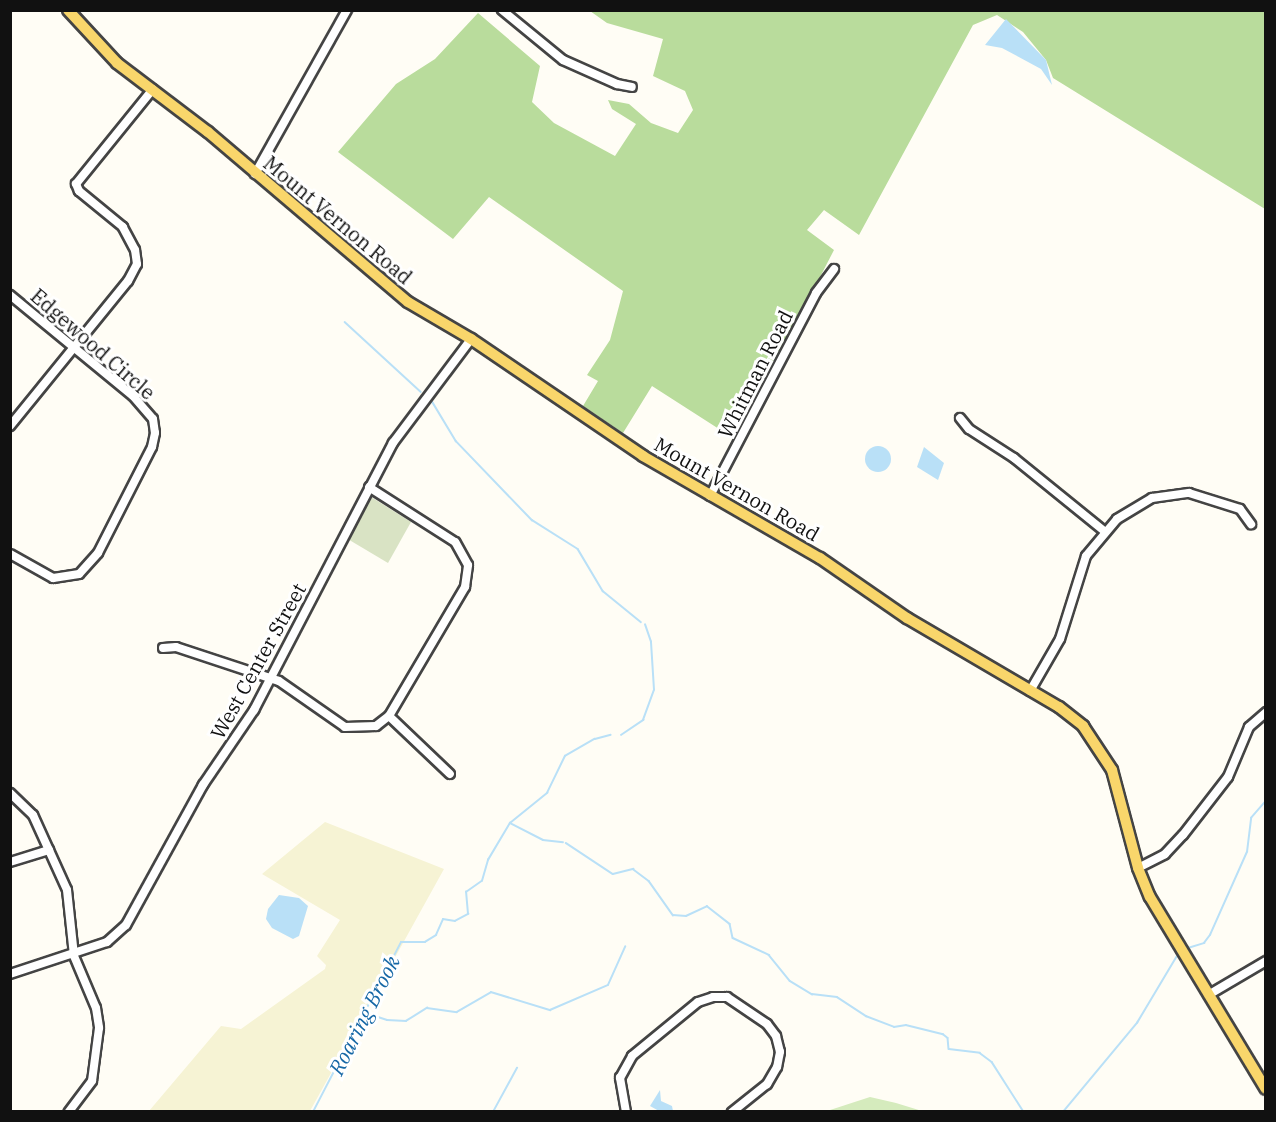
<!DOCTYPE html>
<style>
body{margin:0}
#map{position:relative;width:1276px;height:1122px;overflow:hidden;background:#fffdf5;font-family:"IBM Plex Serif",serif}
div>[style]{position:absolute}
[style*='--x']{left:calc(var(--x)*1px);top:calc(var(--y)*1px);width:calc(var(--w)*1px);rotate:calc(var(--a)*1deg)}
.farmland>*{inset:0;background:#f6f3d4}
.green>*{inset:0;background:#d5ebbd}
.forest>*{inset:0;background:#b9dc9c}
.cemetery>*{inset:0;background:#d9e3c4}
.water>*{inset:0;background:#b9e0f7}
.round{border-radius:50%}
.stream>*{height:1.5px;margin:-0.75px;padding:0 0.75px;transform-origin:0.75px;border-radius:0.75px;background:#b9e0f7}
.roads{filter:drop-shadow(2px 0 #444) drop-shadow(-2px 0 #444) drop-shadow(0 2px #444) drop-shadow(0 -2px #444)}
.minor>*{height:8px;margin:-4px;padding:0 4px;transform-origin:4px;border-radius:4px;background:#fff}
.major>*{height:10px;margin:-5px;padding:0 5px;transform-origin:5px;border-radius:5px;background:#f9d66b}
span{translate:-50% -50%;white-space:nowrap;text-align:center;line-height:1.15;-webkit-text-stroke:6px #fff;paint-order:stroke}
.street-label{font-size:20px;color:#111}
.water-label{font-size:21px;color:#1768a6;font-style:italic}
.frame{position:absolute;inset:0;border:12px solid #111;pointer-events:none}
</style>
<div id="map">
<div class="farmland">
<div style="clip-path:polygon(325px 822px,444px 869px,310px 1111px,149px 1111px,221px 1026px,241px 1029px,325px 969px,326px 965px,317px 956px,340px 920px,262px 874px)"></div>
</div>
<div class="green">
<div style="clip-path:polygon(870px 1097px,896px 1103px,922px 1111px,827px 1111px)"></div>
</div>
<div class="forest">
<div style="clip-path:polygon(590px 11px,1265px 11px,1265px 209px,1053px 78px,1046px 60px,1023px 32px,997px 15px,973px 25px,859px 235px,824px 210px,807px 230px,834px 250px,748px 416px,736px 408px,719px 429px,652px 386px,623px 433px,583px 406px,598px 381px,587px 375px,610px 340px,623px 291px,489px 197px,453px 239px,338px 152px,396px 84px,435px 59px,478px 13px,540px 66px,532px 102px,554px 123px,615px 156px,636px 124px,612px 109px,608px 100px,629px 104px,651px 123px,678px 133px,693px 110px,685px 91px,653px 76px,663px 39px,607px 23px)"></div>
</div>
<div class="cemetery">
<div style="clip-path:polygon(368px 495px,411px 522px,388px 563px,346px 538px)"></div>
</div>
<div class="water">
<div style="clip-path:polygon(1006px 19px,1046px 60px,1052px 85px,1041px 69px,1002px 48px,985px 45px)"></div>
<div class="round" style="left:865px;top:446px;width:26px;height:26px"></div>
<div style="clip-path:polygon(924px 447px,944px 463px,938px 480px,917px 467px)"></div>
<div style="clip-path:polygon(279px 895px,299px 898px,308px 906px,299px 936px,293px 939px,272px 928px,266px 919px,268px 909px)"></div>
<div style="clip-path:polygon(660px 1090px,661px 1101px,672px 1106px,673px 1111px,659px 1111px,650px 1106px)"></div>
</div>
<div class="stream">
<div style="--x:345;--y:322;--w:103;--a:42.6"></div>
<div style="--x:432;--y:401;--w:47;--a:59"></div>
<div style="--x:456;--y:441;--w:110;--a:46.1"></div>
<div style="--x:532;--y:520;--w:54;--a:32.2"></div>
<div style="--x:578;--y:549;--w:49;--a:59.2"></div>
<div style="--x:603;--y:591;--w:49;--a:39.2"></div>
<div style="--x:621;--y:735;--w:27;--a:-34"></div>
<div style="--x:643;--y:720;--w:32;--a:-70"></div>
<div style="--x:654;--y:690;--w:48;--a:-93.6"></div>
<div style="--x:651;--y:642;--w:18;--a:-109"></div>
<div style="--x:510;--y:823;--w:48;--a:-39"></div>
<div style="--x:547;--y:793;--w:41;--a:-64.1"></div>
<div style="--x:565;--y:756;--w:34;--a:-30"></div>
<div style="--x:595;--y:739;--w:16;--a:-15"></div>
<div style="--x:566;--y:843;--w:56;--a:33.4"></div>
<div style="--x:613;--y:874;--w:21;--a:-14"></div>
<div style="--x:633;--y:869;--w:20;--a:37"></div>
<div style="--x:649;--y:881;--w:42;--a:54.8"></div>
<div style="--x:673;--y:915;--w:13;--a:4"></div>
<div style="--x:686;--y:916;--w:23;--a:-25"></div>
<div style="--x:707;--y:906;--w:29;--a:38"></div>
<div style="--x:730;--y:924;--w:14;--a:78"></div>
<div style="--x:733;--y:938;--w:40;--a:25"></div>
<div style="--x:769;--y:955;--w:33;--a:51"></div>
<div style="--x:790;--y:981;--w:26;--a:31"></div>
<div style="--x:812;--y:994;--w:25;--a:7"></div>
<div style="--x:837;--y:997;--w:35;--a:33"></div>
<div style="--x:866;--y:1016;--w:30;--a:21"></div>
<div style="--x:894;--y:1027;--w:12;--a:-9"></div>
<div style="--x:906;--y:1025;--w:38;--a:14"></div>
<div style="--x:943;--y:1034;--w:6;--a:39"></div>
<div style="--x:948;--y:1038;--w:11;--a:85"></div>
<div style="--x:949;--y:1049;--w:31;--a:7"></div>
<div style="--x:980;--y:1053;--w:15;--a:37"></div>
<div style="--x:992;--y:1062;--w:59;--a:57.4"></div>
<div style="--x:1188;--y:948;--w:17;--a:-17"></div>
<div style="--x:1204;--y:943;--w:10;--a:-53"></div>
<div style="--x:1210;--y:935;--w:91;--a:-66"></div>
<div style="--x:1247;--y:852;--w:34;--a:-83"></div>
<div style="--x:1251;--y:818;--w:23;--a:-49"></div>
<div style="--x:366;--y:1013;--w:22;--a:18"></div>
<div style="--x:387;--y:1020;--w:19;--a:3"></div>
<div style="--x:406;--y:1021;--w:25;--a:-32"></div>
<div style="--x:427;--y:1008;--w:30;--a:8"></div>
<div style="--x:457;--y:1012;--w:39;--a:-30"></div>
<div style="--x:491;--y:992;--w:62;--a:17"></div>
<div style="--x:550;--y:1010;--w:63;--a:-23.3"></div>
<div style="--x:608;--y:985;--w:42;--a:-65.9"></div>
<div style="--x:313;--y:1112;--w:191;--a:-62.6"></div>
<div style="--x:401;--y:942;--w:24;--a:0"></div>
<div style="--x:425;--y:942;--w:13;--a:-32"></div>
<div style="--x:436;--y:935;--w:17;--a:-66"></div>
<div style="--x:443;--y:919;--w:12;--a:9"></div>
<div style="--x:455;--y:921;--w:15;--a:-28"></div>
<div style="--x:468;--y:914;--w:22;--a:-95"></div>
<div style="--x:466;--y:892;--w:19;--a:-35"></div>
<div style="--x:482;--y:881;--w:22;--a:-74"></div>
<div style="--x:488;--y:860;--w:43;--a:-59.3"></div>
<div style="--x:510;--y:823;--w:37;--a:27"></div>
<div style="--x:543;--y:840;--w:20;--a:6"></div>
<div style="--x:493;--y:1112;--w:50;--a:-61.4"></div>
<div style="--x:1063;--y:1112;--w:116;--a:-50.3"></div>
<div style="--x:1137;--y:1023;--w:78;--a:-59.2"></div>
</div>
<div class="roads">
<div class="minor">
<div style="--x:502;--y:10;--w:79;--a:39.3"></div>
<div style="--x:563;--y:60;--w:59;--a:24"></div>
<div style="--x:617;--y:84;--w:15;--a:11"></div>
<div style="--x:255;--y:174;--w:188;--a:-60.7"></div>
<div style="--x:10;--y:295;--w:159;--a:39.4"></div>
<div style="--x:133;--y:396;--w:30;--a:49"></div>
<div style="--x:153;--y:419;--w:14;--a:82"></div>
<div style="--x:155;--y:433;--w:14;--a:102"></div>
<div style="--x:152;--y:447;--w:119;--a:117"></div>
<div style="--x:98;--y:553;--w:28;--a:132"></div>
<div style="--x:79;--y:574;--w:26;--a:171"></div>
<div style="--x:53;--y:578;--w:49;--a:-150.8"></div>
<div style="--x:960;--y:418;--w:14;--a:51"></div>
<div style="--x:969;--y:429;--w:54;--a:32.8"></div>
<div style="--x:1014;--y:458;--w:116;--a:39"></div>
<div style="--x:10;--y:426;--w:187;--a:-50.9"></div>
<div style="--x:128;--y:281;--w:19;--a:-62"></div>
<div style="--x:137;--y:264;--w:14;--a:-98"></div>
<div style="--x:135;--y:250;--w:26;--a:-118"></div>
<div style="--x:123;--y:227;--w:57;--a:-140.7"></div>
<div style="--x:79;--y:191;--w:8;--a:-113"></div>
<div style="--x:76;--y:184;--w:122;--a:-51"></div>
<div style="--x:710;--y:496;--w:229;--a:-62.4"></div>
<div style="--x:816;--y:293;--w:30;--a:-53"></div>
<div style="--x:163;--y:648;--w:13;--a:-4"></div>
<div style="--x:176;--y:647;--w:108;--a:18.3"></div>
<div style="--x:279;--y:681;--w:80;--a:34.9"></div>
<div style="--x:345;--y:727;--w:31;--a:-2"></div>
<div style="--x:376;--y:726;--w:16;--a:-38"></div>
<div style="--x:389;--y:716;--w:150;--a:-59.5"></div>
<div style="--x:465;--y:587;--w:22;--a:-82"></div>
<div style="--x:468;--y:565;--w:26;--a:-119"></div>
<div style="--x:455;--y:542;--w:102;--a:-147.4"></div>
<div style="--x:1030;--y:691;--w:60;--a:-60"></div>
<div style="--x:1060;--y:639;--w:87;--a:-72.6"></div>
<div style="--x:1086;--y:556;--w:48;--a:-50"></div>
<div style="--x:1117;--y:519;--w:41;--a:-31"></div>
<div style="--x:1152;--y:498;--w:37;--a:-8"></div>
<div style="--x:1189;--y:493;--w:53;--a:17.4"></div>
<div style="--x:1240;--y:509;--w:19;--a:54"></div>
<div style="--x:389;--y:716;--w:84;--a:43.6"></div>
<div style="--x:10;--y:793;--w:32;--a:44"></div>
<div style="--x:33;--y:815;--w:82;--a:65.6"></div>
<div style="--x:67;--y:890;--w:66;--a:83.9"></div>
<div style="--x:74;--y:956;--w:56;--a:67.1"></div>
<div style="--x:96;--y:1008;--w:20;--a:81"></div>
<div style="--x:99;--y:1028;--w:53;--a:97.5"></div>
<div style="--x:92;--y:1081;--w:39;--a:127"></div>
<div style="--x:10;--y:862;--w:41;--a:-17.1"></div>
<div style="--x:1138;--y:868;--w:30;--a:-27"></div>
<div style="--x:1165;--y:854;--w:26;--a:-47"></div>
<div style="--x:1183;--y:835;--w:73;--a:-52.2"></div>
<div style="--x:1228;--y:777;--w:54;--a:-67.2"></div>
<div style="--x:1249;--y:727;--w:23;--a:-41"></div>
<div style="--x:10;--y:974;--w:102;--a:-18.3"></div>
<div style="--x:107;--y:942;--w:25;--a:-42"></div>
<div style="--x:126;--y:925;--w:160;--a:-61.2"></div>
<div style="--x:203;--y:785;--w:91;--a:-55.8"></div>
<div style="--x:254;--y:710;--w:301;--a:-62.5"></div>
<div style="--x:393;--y:443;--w:130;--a:-53.1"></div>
<div style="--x:1210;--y:994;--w:65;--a:-30.5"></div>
<div style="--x:626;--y:1112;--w:35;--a:-100"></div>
<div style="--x:620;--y:1078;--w:25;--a:-61"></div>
<div style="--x:632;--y:1056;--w:85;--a:-39.3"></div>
<div style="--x:698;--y:1002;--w:16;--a:-18"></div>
<div style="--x:713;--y:997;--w:14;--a:0"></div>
<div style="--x:727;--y:997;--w:48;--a:34"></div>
<div style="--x:767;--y:1024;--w:15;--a:53"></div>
<div style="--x:776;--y:1036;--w:16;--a:76"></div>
<div style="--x:780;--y:1052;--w:15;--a:101"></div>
<div style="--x:777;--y:1067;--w:20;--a:120"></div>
<div style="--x:767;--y:1084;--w:45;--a:141.3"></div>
</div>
<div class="major">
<div style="--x:68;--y:10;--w:72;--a:47.2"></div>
<div style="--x:117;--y:63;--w:114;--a:37.2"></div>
<div style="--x:208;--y:132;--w:262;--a:40.4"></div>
<div style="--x:408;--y:302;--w:73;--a:30.4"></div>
<div style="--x:471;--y:339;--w:208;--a:34.2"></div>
<div style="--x:643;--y:456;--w:204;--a:30"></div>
<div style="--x:820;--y:558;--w:106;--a:34.6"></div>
<div style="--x:907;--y:618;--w:176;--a:30.4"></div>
<div style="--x:1059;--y:707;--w:31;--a:38"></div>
<div style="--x:1083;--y:726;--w:53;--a:56.6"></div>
<div style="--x:1112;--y:770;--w:101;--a:75.1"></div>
<div style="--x:1138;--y:868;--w:31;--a:68"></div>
<div style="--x:1150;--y:897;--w:224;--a:58.9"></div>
</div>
</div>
<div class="street-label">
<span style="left:338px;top:220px;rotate:40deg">Mount Vernon Road</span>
<span style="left:93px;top:344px;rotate:41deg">Edgewood Circle</span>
<span style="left:755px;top:374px;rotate:-63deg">Whitman Road</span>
<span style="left:737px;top:489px;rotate:30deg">Mount Vernon Road</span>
<span style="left:258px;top:661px;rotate:-61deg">West Center Street</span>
</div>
<div class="water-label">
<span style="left:364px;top:1015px;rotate:-63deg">Roaring Brook</span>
</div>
<div class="frame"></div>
</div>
